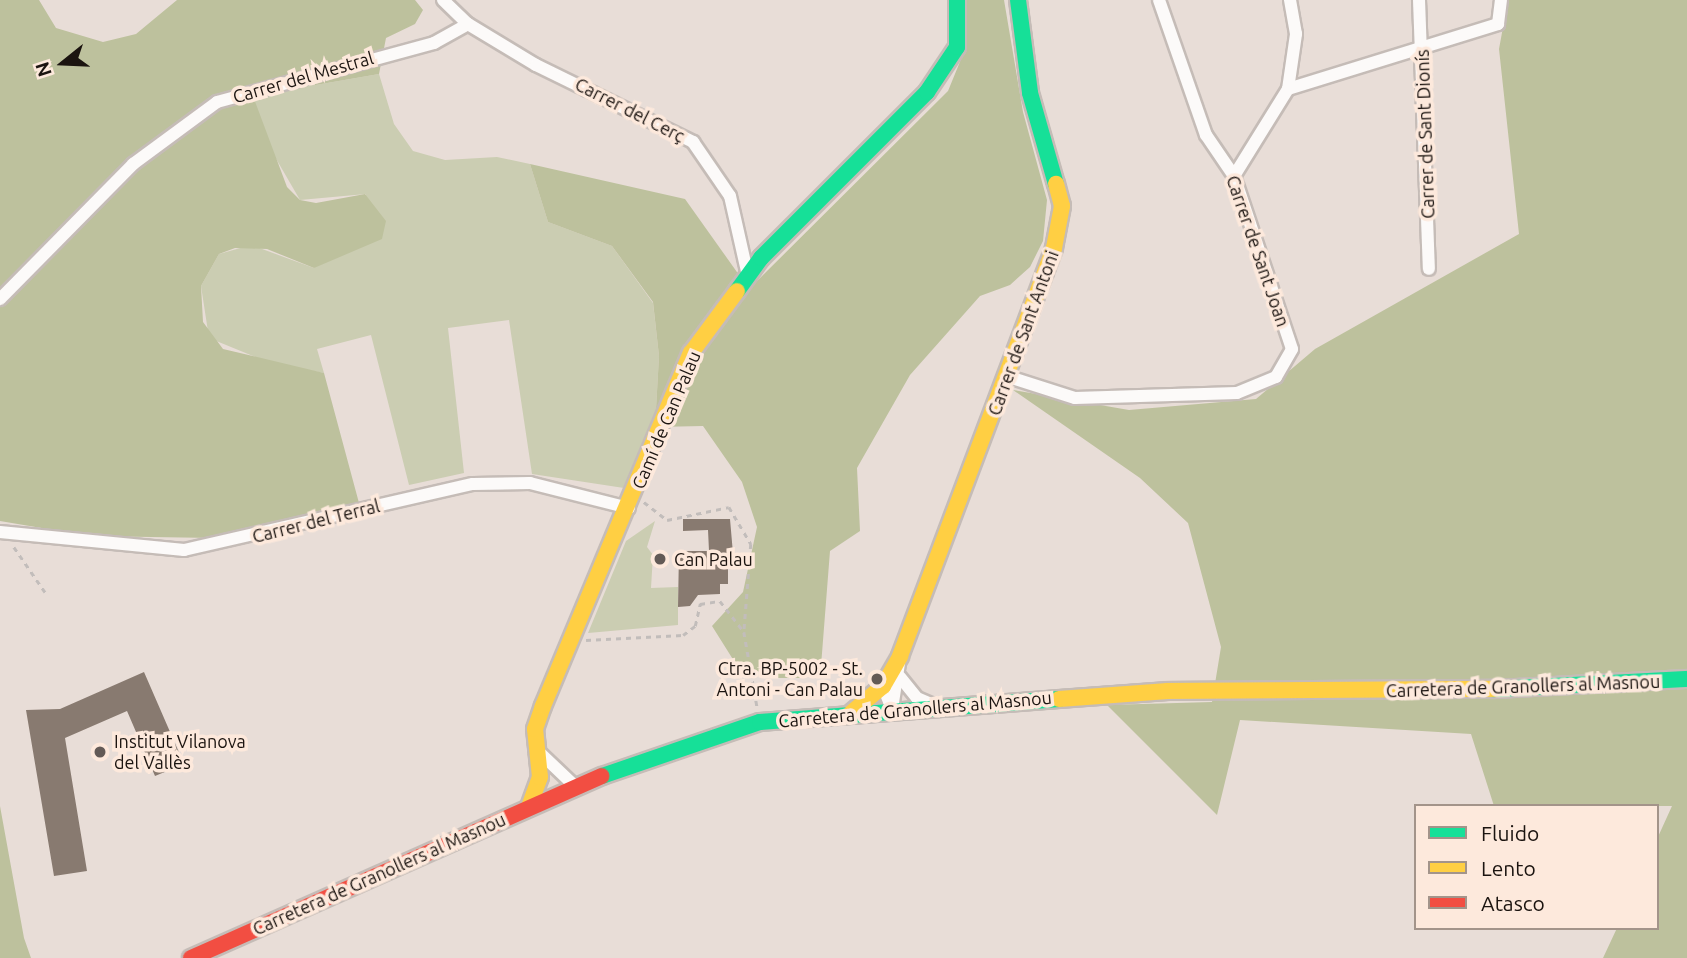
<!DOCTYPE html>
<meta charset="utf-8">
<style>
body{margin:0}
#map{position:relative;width:1687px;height:958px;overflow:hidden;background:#e8ddd7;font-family:Ubuntu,sans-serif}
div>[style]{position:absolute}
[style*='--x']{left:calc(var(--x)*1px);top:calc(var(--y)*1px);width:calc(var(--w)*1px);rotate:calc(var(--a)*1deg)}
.green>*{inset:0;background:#cbcdb2}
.forest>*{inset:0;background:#bdc19d}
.building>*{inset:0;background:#887a70}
.path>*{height:2.5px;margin-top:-1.25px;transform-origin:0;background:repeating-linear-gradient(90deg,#c2bdbb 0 5px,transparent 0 10px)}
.roads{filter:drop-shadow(2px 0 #c5bcb7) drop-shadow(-2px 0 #c5bcb7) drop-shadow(0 2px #c5bcb7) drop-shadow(0 -2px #c5bcb7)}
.street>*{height:12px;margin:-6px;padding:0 6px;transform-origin:6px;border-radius:6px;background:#fcfaf9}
.fast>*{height:16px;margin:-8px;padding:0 8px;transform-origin:8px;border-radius:8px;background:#16e098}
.slow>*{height:16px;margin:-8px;padding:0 8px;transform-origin:8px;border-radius:8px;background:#ffcf43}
.jam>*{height:16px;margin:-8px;padding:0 8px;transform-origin:8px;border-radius:8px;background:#f24e42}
.dots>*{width:19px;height:19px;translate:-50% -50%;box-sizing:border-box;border:4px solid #fde9dc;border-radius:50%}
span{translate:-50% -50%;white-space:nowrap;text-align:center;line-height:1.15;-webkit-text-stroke:7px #fde9dc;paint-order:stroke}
.street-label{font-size:18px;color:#1b1410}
.poi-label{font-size:18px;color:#1b1410}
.left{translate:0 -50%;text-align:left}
.right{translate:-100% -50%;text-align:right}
.legend{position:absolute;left:1414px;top:804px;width:245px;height:126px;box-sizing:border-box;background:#fde9dc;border:2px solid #a3948a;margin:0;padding:9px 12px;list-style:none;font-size:21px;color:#1b1410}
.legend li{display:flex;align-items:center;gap:14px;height:35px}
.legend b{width:35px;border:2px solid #a3948a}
.north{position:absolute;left:28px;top:28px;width:70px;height:70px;-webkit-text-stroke:5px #fde9dc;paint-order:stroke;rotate:252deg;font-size:19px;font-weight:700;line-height:28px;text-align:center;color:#1b1410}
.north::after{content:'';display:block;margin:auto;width:24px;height:32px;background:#1b1410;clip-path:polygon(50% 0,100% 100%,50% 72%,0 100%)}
</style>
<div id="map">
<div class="green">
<div style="clip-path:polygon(379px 74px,394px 124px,413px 151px,445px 160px,497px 157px,530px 164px,548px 222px,612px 246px,653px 303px,659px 356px,655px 427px,624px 488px,532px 474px,509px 320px,448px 328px,464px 473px,409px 485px,371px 335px,317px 349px,324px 373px,270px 363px,209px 338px,201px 286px,219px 254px,251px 245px,314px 268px,366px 194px,300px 200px,264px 138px,253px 96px)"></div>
<div style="clip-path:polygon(655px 521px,647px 547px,653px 555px,651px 588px,678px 587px,678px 625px,588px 633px,626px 541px)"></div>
</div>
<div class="forest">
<div style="clip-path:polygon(0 0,39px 0,56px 28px,103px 42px,136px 34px,177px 0,415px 0,423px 10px,415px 24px,386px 38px,379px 74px,253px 96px,287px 187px,300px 200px,316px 203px,365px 194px,386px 221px,382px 239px,314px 268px,267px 249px,235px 248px,219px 254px,201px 286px,203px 322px,223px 349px,324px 373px,359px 503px,214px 538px,89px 536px,0 521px)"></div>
<div style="clip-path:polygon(966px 0,1004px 0,1023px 112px,1047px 200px,1043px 241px,1030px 267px,1010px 285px,980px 296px,910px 375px,857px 468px,860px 531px,830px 551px,821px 666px,800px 678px,774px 678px,734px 661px,712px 626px,743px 592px,757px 527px,742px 482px,703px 426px,655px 427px,659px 356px,653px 302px,612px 246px,548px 222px,530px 164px,685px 199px,749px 289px,948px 91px,966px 47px)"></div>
<div style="clip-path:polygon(1508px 0,1687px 0,1687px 958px,1603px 958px,1617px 928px,1657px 928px,1657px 839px,1672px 806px,1494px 806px,1471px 734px,1240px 720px,1217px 815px,1107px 705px,1212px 702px,1221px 647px,1188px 523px,1140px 478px,1013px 390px,1129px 410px,1256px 399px,1315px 349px,1519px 234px,1499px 49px)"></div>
<div style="clip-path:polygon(0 806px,24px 938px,31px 958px,0 958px)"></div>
</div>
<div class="building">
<div style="clip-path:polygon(683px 519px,730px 519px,734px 565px,728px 565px,728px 584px,720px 584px,720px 594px,698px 595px,690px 606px,678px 607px,679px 551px,709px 551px,708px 530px,683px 531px)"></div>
<div style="clip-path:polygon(144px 672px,184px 764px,155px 776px,127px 711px,65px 738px,87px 871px,54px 876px,26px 710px,60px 709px)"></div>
</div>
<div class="path">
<div style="--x:644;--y:502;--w:29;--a:38"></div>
<div style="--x:667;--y:520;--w:63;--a:-11.8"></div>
<div style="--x:729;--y:507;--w:43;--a:59.3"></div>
<div style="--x:751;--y:544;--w:88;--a:94.5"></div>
<div style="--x:14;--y:547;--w:55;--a:55.4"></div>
<div style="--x:586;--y:640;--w:97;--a:-3"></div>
<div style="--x:683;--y:635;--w:15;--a:-37"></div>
<div style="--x:695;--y:626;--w:23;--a:-77"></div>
<div style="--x:700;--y:604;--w:20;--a:-9"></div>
<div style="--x:720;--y:601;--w:39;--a:52"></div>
<div style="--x:744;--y:632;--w:75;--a:80"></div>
</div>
<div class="roads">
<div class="street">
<div style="--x:443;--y:0;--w:35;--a:44"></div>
<div style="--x:468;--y:24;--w:79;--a:31.1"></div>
<div style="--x:536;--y:65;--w:175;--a:26.1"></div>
<div style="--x:693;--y:142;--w:65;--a:55.6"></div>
<div style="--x:730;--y:196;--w:82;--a:77.3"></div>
<div style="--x:1419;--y:0;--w:269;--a:87.9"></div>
<div style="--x:1288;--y:89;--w:220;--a:-17.2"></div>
<div style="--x:1498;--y:24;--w:24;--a:-83"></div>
<div style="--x:1234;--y:176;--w:102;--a:-58.2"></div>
<div style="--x:1288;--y:89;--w:56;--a:-81.7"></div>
<div style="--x:1296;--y:34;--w:35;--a:-100"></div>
<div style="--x:0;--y:299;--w:190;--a:-45.4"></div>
<div style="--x:133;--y:164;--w:104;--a:-36.4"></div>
<div style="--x:217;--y:102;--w:225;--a:-15.2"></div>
<div style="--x:434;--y:43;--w:39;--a:-29"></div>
<div style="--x:1009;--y:377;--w:69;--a:17.7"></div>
<div style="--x:1075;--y:398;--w:162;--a:-1.8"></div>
<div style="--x:1237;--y:393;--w:42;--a:-22.3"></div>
<div style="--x:1276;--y:377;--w:32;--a:-60"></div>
<div style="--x:1292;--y:349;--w:182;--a:-108.5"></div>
<div style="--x:1234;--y:176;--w:50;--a:-124.3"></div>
<div style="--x:1206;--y:135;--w:143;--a:-109.2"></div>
<div style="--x:0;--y:532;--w:185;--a:5.6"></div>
<div style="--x:184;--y:550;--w:296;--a:-12.9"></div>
<div style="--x:473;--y:484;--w:57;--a:-1"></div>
<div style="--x:530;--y:483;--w:102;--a:14.2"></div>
<div style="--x:900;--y:677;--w:27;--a:51"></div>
<div style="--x:917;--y:698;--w:21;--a:23"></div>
<div style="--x:883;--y:686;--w:25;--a:69"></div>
<div style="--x:892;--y:709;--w:53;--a:-81.3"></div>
<div style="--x:538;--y:751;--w:52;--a:43.5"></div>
</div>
<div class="fast">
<div style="--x:1018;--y:0;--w:94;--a:82.6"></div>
<div style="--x:1030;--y:93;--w:95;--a:74.1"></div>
<div style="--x:737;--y:291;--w:41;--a:-54"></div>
<div style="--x:761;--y:258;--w:235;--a:-45"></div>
<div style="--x:927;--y:92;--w:54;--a:-56.3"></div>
<div style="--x:957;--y:47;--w:47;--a:-90"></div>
<div style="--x:1495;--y:689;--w:192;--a:-3"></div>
<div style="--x:602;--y:776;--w:167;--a:-18.9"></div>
<div style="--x:760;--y:722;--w:300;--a:-4.4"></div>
</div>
<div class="slow">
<div style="--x:1059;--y:699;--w:109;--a:-4.2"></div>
<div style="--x:1168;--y:691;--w:327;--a:-0.4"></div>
<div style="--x:851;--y:713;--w:42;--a:-40.2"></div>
<div style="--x:883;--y:686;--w:34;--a:-60"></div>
<div style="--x:900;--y:656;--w:436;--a:-69.3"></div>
<div style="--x:1054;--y:248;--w:43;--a:-79.2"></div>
<div style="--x:1062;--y:206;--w:23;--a:-105"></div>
<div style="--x:529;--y:807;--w:32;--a:-70"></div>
<div style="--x:540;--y:777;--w:48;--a:-95.9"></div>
<div style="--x:535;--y:729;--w:24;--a:-71"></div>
<div style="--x:543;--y:706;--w:383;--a:-67.3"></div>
<div style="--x:691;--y:353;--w:77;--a:-53.4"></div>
</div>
<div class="jam">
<div style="--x:191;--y:958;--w:449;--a:-23.9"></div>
</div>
</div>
<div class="dots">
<div style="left:660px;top:559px;background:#635a56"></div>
<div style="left:877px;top:679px;background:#635a56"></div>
<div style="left:100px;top:752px;background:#635a56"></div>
</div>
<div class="street-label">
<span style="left:303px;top:77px;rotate:-16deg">Carrer del Mestral</span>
<span style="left:630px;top:110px;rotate:27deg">Carrer del Cerç</span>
<span style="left:1425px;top:134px;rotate:-92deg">Carrer de Sant Dionís</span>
<span style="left:1258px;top:251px;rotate:71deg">Carrer de Sant Joan</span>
<span style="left:1023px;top:333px;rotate:-70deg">Carrer de Sant Antoni</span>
<span style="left:666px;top:420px;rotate:-67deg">Camí de Can Palau</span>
<span style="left:316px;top:521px;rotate:-14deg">Carrer del Terral</span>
<span style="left:1523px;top:686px;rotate:-2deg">Carretera de Granollers al Masnou</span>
<span style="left:915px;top:709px;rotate:-5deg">Carretera de Granollers al Masnou</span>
<span style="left:379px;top:874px;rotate:-24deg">Carretera de Granollers al Masnou</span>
</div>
<div class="poi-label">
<span class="left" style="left:674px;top:559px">Can Palau</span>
<span class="right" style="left:863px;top:679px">Ctra. BP-5002 - St.<br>Antoni - Can Palau</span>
<span class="left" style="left:114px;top:752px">Institut Vilanova<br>del Vallès</span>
</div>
<ul class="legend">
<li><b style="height:9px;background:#16e098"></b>Fluido</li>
<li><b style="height:9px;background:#ffcf43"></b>Lento</li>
<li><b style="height:9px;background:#f24e42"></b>Atasco</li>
</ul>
<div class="north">N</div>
</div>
